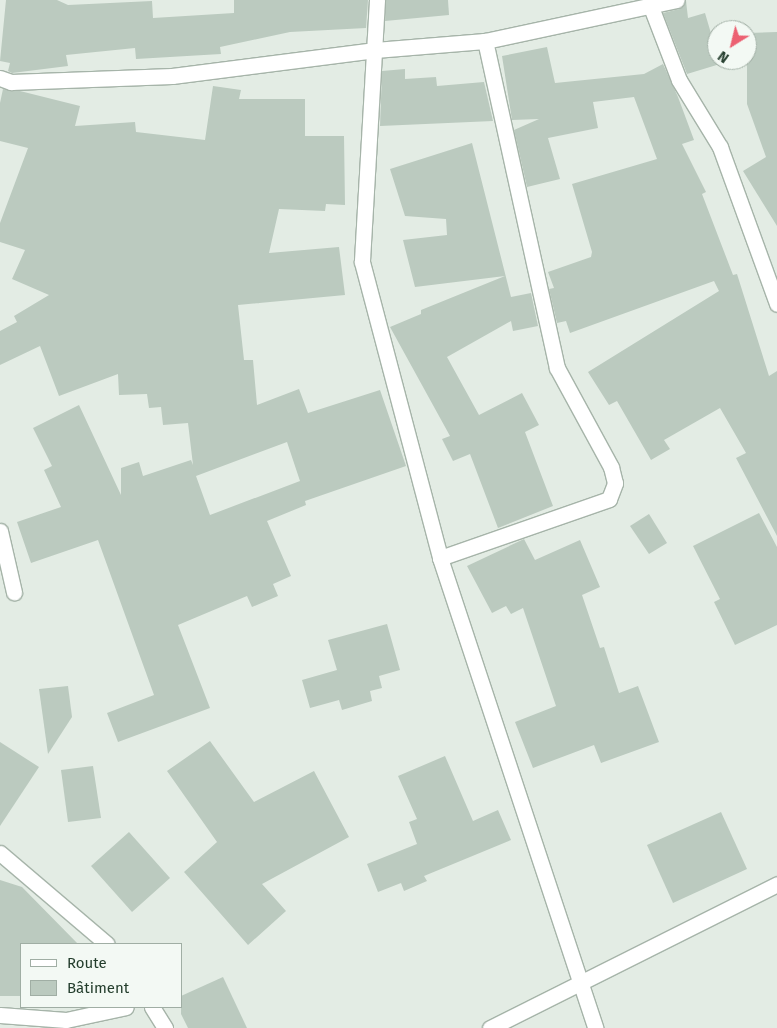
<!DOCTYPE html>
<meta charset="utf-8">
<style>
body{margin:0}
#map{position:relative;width:777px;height:1028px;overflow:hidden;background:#e3ece4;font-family:"Fira Sans",sans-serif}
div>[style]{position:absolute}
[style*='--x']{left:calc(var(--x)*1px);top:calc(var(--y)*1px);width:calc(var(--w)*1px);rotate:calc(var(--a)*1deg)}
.building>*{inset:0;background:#bbcabf}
.roads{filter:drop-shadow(1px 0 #a6b4a9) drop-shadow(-1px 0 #a6b4a9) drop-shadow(0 1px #a6b4a9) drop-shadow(0 -1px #a6b4a9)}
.minor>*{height:15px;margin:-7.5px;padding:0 7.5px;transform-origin:7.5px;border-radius:7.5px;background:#fff}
span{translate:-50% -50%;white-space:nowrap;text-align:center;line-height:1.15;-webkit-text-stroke:4px #f3f9f4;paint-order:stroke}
.legend{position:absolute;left:20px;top:943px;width:162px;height:65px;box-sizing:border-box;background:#f3f9f4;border:1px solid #a0aea4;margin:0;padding:6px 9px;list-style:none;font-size:15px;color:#233d2c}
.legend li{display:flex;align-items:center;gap:10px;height:25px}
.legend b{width:25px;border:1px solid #a0aea4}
.north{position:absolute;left:707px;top:20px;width:50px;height:50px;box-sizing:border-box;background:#f3f9f4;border:1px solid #a0aea4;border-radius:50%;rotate:216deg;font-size:14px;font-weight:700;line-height:20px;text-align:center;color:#233d2c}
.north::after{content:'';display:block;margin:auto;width:18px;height:22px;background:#ec6172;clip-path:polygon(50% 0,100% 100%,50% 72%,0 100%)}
</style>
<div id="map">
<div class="building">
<div style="clip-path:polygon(6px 0,57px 0,68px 5px,152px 1px,153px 18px,234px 13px,234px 0,368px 0,366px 28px,290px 32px,220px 47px,221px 54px,136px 59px,135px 48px,66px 55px,68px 66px,12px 73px,8px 71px,10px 63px,0 61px)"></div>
<div style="clip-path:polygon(386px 0,448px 0,449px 15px,385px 21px)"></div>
<div style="clip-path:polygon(686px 1px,688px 18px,705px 13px,720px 64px,687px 74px,663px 13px,679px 9px)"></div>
<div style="clip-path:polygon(777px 32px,777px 226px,743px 171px,766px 157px,747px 104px,747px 33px)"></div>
<div style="clip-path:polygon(547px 47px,555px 83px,644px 74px,663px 64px,678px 97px,694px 140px,682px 144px,706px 192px,702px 194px,733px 275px,737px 274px,769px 376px,777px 371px,777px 536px,736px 458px,746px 453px,720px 408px,664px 440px,670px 449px,651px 460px,617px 401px,609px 405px,588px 372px,719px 291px,714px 281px,570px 333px,566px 321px,557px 323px,549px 289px,554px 288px,548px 272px,591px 257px,592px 252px,572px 184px,657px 159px,634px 97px,593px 102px,598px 128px,548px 138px,560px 179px,527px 187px,514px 130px,539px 119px,512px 120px,502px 56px)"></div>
<div style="clip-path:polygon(405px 69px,405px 79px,436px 77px,437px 86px,484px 82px,493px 121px,380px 126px,382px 71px)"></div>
<div style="clip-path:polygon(evenodd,213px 86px,241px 90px,239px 99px,305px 99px,305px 136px,344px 136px,345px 205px,326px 204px,325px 211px,279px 209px,269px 253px,339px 247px,345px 295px,238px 305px,244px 360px,253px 360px,257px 405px,299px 389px,308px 413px,380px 390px,406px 466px,305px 501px,306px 505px,267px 521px,291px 576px,273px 584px,278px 596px,252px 607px,247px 596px,178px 625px,210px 708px,118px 742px,107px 713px,154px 695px,98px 540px,31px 563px,17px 522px,61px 507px,44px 470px,52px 466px,33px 428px,79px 405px,121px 495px,121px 468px,139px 462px,143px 476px,191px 460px,193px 465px,188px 423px,163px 425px,161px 407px,149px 408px,147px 394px,119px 395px,118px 374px,59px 396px,40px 346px,0 365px,0 331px,17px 322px,14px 316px,49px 295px,12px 279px,25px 250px,0 242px,0 223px,28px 148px,0 141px,0 103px,3px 89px,20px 91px,80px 106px,75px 126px,135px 122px,136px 132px,205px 140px,213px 86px,287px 442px,300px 481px,210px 515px,196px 476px,287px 442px)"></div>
<div style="clip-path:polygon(472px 143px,511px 297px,531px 293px,538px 326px,513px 331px,511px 321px,447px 357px,479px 415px,522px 393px,539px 425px,525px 432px,553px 506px,498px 528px,470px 454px,453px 461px,442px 439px,450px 436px,390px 327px,421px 314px,421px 310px,505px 276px,415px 287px,406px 252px,403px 240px,447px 235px,446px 219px,405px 216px,390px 169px)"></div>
<div style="clip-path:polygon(759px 513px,777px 547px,777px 625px,735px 645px,714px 602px,720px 599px,693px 546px)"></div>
<div style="clip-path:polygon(649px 514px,667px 543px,649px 554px,630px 526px)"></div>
<div style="clip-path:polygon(524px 539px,535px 560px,580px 540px,600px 587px,582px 595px,600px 648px,604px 647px,619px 693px,638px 686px,659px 742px,601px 763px,594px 745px,533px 768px,515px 722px,556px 706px,523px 608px,511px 614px,506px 606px,492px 613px,467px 566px)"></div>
<div style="clip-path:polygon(387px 624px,400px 670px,379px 676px,382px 688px,370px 691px,372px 701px,342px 710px,339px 700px,310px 708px,302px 680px,337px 670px,328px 640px)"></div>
<div style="clip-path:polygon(68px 686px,72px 717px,48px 754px,39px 689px)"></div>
<div style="clip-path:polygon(210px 741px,254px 802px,314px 771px,349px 837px,262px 884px,286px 911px,248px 945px,184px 872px,217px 842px,167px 771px)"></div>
<div style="clip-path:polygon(0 742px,39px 767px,0 826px)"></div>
<div style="clip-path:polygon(445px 756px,473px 821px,498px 810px,511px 840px,424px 876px,427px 881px,404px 891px,401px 883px,378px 892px,367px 864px,417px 844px,409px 822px,417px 819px,398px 776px)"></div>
<div style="clip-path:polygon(93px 766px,101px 818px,68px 822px,61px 770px)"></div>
<div style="clip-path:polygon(721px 812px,747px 869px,673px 903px,647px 845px)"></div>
<div style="clip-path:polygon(129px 832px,170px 878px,132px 912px,91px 866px)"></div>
<div style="clip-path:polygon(0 880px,22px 887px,78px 944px,21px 944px,21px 996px,0 996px)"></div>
<div style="clip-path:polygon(223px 977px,247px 1028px,188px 1028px,181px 1014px,181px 996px)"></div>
</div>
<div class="roads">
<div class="minor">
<div style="--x:377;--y:0;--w:262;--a:93.3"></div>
<div style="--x:362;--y:262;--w:306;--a:75.2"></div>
<div style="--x:440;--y:558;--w:495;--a:71.7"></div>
<div style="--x:651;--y:7;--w:78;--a:69"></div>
<div style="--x:679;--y:80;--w:79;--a:58.5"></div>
<div style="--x:720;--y:147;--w:167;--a:70"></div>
<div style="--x:0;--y:78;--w:12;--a:20"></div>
<div style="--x:11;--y:82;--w:161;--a:-2.1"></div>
<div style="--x:172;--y:76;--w:205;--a:-7.3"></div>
<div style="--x:375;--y:50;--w:110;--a:-4.7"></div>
<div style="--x:485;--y:41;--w:196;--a:-12.1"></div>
<div style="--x:0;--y:531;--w:63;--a:77.1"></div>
<div style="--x:440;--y:558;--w:179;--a:-19.2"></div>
<div style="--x:609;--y:499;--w:17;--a:-69"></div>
<div style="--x:615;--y:483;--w:16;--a:-104"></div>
<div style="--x:611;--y:467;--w:113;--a:-118.6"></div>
<div style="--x:557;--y:368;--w:335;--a:-102.4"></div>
<div style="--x:0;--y:853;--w:140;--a:40.4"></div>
<div style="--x:152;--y:1007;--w:25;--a:58"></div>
<div style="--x:0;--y:1015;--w:66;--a:4.3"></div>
<div style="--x:66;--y:1020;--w:61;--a:-12.2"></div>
<div style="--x:490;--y:1028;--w:321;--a:-26.6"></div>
</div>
</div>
<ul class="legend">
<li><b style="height:6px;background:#fff"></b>Route</li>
<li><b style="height:14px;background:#bbcabf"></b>Bâtiment</li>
</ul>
<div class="north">N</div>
</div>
